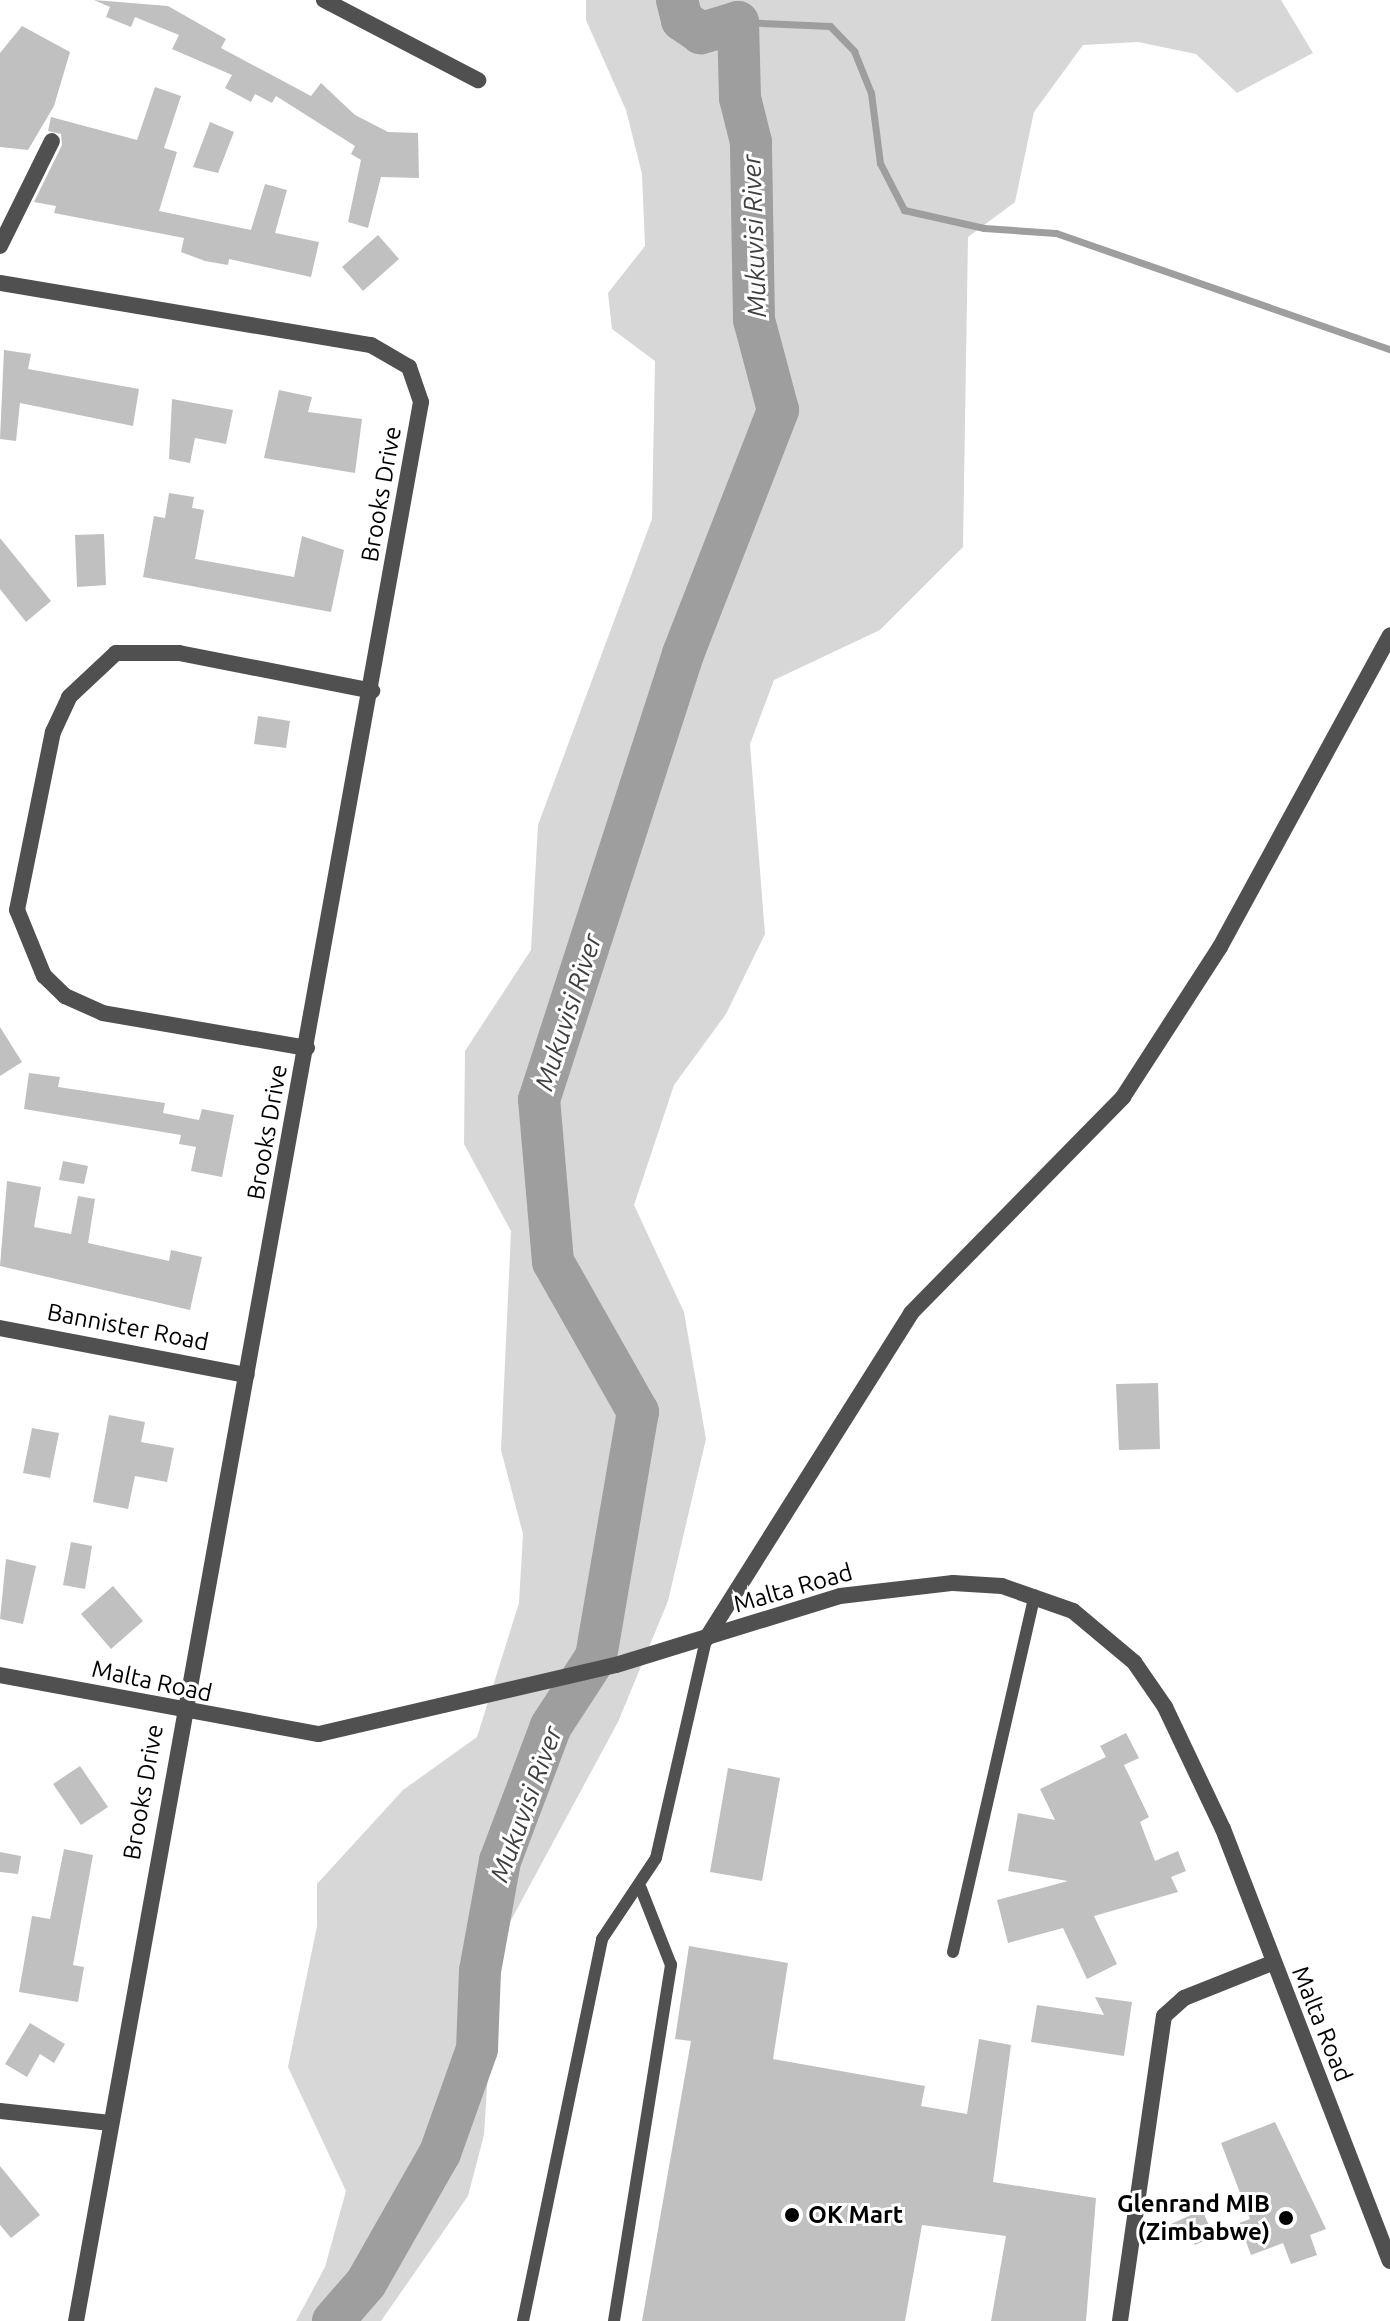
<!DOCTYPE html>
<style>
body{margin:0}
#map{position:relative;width:1390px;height:2321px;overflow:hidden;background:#fff;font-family:Ubuntu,sans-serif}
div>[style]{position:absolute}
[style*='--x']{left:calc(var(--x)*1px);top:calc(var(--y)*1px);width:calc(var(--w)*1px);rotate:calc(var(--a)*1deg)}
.green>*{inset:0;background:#d7d7d7}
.stream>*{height:7px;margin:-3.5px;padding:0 3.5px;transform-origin:3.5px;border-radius:3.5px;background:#9e9e9e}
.river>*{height:42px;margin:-21px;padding:0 21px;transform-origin:21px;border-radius:21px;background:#9e9e9e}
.building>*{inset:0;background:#c0c0c0}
.service>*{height:12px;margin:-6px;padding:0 6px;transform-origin:6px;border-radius:6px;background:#505050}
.minor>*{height:16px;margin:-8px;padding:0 8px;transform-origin:8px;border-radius:8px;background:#505050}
.tertiary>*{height:16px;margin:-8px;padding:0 8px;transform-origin:8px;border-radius:8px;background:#505050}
.dots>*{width:22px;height:22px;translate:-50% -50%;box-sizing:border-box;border:4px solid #fff;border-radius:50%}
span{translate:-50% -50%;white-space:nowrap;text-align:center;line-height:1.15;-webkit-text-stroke:6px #fff;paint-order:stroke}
.street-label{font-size:24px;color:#000}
.poi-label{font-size:24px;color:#000;font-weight:700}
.right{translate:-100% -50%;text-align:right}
.left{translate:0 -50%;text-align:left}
.water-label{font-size:26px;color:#3f3f3f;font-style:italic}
</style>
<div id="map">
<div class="green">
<div style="clip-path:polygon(586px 0,1281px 0,1313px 53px,1237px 93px,1196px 54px,1138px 42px,1083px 45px,1034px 112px,1015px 202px,968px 237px,963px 547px,880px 630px,774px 680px,750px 744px,765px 934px,726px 1014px,674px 1085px,634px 1205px,684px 1312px,706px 1439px,668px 1601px,618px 1722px,496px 1948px,484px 2135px,468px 2196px,381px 2321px,296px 2321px,325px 2267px,346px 2191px,288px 2067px,317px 1926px,317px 1884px,403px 1790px,477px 1737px,519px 1603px,523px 1534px,501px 1450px,511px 1231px,464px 1144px,465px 1051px,531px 950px,538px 825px,652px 519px,655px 361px,612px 329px,608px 293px,645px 246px,642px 174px,626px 110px,586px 20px)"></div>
</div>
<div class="stream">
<div style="--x:738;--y:22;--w:92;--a:2.5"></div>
<div style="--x:830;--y:26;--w:35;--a:46"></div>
<div style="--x:854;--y:51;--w:45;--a:68"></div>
<div style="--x:871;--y:93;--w:71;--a:82.7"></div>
<div style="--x:880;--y:163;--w:53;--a:62.9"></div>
<div style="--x:904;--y:210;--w:82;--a:12.7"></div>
<div style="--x:984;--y:228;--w:72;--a:4"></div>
<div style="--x:1056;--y:233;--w:354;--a:19.2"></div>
</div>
<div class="river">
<div style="--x:333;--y:2321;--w:50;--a:-49"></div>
<div style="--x:366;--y:2283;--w:150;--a:-60.4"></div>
<div style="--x:440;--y:2153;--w:110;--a:-70.4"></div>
<div style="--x:477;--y:2049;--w:78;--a:-87.8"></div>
<div style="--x:480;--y:1971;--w:112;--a:-79.7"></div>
<div style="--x:500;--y:1861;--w:144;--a:-69.3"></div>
<div style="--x:551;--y:1726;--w:82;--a:-56.9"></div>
<div style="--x:596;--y:1657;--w:249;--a:-80.3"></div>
<div style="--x:638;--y:1412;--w:172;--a:-119.5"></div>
<div style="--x:553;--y:1262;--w:163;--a:-94.9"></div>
<div style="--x:539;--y:1100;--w:469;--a:-72.1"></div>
<div style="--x:683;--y:654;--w:262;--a:-68.7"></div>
<div style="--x:778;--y:410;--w:93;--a:-104.9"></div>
<div style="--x:754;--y:320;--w:178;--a:-91"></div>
<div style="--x:751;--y:142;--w:45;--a:-104"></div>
<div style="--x:740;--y:98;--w:76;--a:-91.5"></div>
<div style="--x:738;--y:22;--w:39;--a:163"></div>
<div style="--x:701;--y:33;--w:23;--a:-146"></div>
<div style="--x:682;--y:20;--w:21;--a:-104"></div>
</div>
<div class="building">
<div style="clip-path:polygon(94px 0,168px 6px,226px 39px,221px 48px,311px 96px,321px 83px,355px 115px,388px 132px,418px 133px,419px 178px,381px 177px,368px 228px,348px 222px,361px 160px,351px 154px,355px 146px,276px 96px,272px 103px,255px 94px,251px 102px,225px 88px,232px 75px,172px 49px,179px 35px,135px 17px,131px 27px,106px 17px,110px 7px)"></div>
<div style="clip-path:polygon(22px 26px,70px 52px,54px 106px,28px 150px,0 147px,0 53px)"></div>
<div style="clip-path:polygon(155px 87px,181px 96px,164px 148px,177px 152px,159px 211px,251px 230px,265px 184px,287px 190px,275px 233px,319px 242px,311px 277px,229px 259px,228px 265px,205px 261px,181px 252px,184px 238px,54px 213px,56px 206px,34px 202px,62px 145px,61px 134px,48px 131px,51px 117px,137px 140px)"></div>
<div style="clip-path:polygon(210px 122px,234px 132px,218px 173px,193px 167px)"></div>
<div style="clip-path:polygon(378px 235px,399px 259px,363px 291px,342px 267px)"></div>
<div style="clip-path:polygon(4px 350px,31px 354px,28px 369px,139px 389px,133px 426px,20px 403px,16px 441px,0 439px)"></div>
<div style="clip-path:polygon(279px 390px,312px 397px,308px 412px,362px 419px,355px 473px,264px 458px)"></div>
<div style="clip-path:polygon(172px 399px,233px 410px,226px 444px,195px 438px,190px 463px,169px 459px)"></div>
<div style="clip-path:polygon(169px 493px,194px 497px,192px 508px,204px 510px,195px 559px,294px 577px,302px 536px,344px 550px,331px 612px,143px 577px,154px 516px,165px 518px)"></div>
<div style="clip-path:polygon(104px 534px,106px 585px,77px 587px,75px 535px)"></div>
<div style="clip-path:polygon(0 538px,51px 601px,26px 622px,0 589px)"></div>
<div style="clip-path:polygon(258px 716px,290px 721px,286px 748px,254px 744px)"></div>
<div style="clip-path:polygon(0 1027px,22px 1062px,0 1076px)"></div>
<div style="clip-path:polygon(29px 1073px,60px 1077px,58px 1087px,165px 1103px,163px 1113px,199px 1120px,202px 1109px,234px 1115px,222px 1177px,191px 1171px,196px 1147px,179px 1144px,181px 1135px,24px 1109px)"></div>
<div style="clip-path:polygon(63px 1161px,88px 1166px,84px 1184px,59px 1180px)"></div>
<div style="clip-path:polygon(7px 1181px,41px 1187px,34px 1227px,71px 1234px,78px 1196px,95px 1199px,88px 1243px,169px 1261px,171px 1250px,202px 1257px,190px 1310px,0 1266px)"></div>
<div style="clip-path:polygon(1158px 1383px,1160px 1449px,1119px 1450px,1116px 1384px)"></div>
<div style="clip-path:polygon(109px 1415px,145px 1422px,141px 1442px,174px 1448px,167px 1482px,135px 1476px,128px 1509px,93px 1502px)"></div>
<div style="clip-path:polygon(32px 1428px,59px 1433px,50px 1478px,23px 1473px)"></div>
<div style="clip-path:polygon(71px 1542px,92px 1546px,85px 1589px,63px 1585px)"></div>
<div style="clip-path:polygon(6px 1559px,36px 1566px,23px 1624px,0 1619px)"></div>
<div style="clip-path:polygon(113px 1586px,143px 1621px,111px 1649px,81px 1614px)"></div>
<div style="clip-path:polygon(1126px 1733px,1139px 1758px,1124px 1765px,1149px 1817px,1140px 1822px,1155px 1861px,1178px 1851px,1186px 1871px,1171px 1877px,1178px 1892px,1094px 1916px,1117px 1964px,1087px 1979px,1063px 1928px,1008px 1943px,997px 1900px,1068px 1881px,1008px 1871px,1018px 1813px,1055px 1820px,1040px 1789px,1106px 1757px,1100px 1746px)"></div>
<div style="clip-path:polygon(80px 1766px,108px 1807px,81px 1825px,53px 1784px)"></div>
<div style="clip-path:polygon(728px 1768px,780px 1778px,762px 1881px,710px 1872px)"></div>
<div style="clip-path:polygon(64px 1849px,93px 1855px,73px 1965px,84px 1967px,78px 2002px,19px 1992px,32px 1916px,50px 1919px)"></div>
<div style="clip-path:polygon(0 1852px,21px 1856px,18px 1874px,0 1872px)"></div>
<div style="clip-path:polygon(689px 1946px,788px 1963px,773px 2059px,925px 2086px,921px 2106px,967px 2114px,979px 2039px,1011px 2045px,993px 2182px,1096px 2198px,1086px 2321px,991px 2321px,1006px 2236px,922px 2225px,905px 2321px,642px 2321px,691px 2041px,675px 2039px)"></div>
<div style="clip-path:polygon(1095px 1997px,1132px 2002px,1124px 2056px,1031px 2042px,1037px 2005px,1104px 2015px)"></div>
<div style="clip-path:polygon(30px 2023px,65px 2044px,54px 2063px,40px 2054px,27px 2077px,5px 2064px)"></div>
<div style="clip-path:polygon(1275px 2122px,1326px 2229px,1310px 2235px,1317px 2255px,1291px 2264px,1283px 2243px,1251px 2255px,1239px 2223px,1250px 2219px,1221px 2143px)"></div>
<div style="clip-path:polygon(0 2166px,40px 2215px,11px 2238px,0 2225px)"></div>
<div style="clip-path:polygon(1202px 2210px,1214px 2236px,1195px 2245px,1191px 2237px,1180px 2242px,1171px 2224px)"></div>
</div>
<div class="service">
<div style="--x:953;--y:1952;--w:366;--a:-77.1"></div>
<div style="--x:523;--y:2321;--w:390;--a:-78.3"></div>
<div style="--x:602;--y:1939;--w:97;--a:-56.3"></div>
<div style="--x:656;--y:1858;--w:225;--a:-77.1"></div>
<div style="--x:614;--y:2321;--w:361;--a:-80.9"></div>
<div style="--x:671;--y:1965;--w:82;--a:-111.5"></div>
</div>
<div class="minor">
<div style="--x:324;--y:0;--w:174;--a:27.5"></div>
<div style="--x:0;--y:246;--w:117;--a:-63.7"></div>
<div style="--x:0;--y:283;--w:376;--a:9.5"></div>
<div style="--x:371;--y:345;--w:44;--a:30.1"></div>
<div style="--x:409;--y:367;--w:37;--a:71"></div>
<div style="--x:421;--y:402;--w:1950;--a:100.19"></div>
<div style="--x:307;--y:1048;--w:207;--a:-170.3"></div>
<div style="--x:103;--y:1013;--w:42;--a:-155.9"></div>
<div style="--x:65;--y:996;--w:29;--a:-136"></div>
<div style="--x:44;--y:976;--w:71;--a:-112.2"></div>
<div style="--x:17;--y:910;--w:182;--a:-78.6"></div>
<div style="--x:53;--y:732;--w:38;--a:-65"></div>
<div style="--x:69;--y:697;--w:64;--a:-43.1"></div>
<div style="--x:116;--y:653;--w:63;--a:0"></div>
<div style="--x:179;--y:653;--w:197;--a:11.1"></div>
<div style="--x:0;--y:1328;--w:251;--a:10.8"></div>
<div style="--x:706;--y:1639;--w:385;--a:-57.8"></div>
<div style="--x:911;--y:1313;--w:303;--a:-45.5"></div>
<div style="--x:1123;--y:1097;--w:179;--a:-57.1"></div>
<div style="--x:1220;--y:947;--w:355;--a:-61.4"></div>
<div style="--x:0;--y:2111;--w:111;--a:6.2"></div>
<div style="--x:1120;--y:2321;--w:308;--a:-81.8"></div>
<div style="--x:1164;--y:2016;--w:27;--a:-42"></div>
<div style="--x:1184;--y:1998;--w:95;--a:-21.7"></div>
</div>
<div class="tertiary">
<div style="--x:0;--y:1675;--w:324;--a:10.5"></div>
<div style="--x:319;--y:1734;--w:305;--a:-13.1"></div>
<div style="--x:616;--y:1665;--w:234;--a:-17.1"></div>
<div style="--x:840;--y:1596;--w:114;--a:-6.6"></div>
<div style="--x:953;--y:1583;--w:49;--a:3.5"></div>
<div style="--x:1002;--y:1586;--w:75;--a:19.4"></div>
<div style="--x:1073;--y:1611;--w:80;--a:39.9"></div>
<div style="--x:1134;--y:1662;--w:55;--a:55.4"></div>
<div style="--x:1165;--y:1707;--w:135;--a:64.6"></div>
<div style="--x:1223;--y:1829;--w:463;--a:68.9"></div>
</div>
<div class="dots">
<div style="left:792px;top:2215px;background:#000"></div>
<div style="left:1286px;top:2218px;background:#000"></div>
</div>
<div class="street-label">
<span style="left:381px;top:494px;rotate:-80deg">Brooks Drive</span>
<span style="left:267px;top:1132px;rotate:-80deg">Brooks Drive</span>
<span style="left:128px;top:1327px;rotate:11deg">Bannister Road</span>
<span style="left:793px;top:1588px;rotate:-16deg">Malta Road</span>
<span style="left:152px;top:1681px;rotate:12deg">Malta Road</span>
<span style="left:143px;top:1792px;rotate:-80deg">Brooks Drive</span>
<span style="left:1322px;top:2024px;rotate:68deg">Malta Road</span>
</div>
<div class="poi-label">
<span class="right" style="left:1270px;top:2218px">Glenrand MIB<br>(Zimbabwe)</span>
<span class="left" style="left:808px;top:2215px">OK Mart</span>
</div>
<div class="water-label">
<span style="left:754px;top:236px;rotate:-92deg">Mukuvisi River</span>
<span style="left:568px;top:1012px;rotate:-72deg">Mukuvisi River</span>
<span style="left:526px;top:1804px;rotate:-70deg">Mukuvisi River</span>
</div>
</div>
